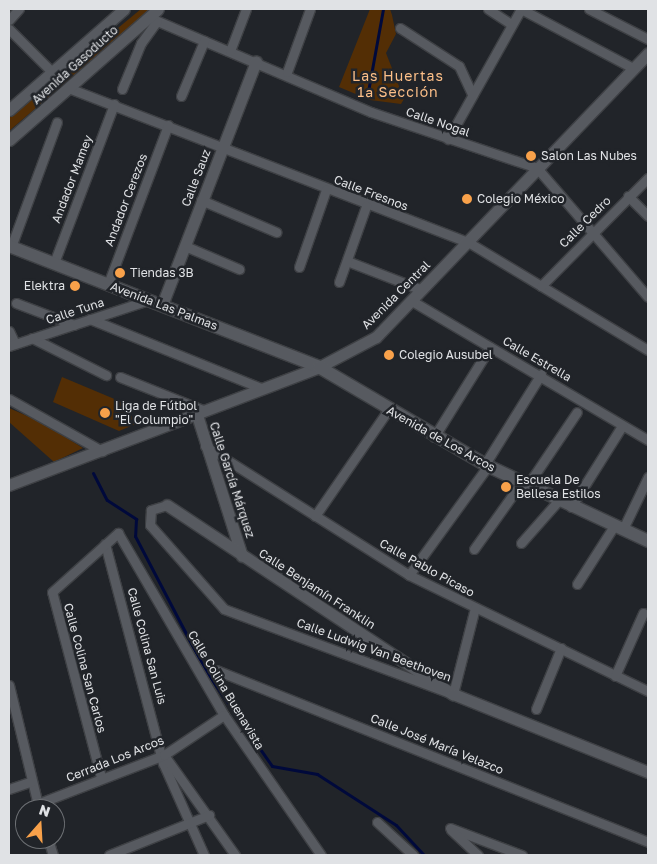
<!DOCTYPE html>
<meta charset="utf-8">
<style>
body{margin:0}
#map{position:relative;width:657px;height:864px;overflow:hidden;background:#212429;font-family:"Golos Text",sans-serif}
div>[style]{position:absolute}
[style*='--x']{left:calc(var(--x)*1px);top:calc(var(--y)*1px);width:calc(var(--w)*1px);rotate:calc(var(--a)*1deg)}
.green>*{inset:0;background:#532e05}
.stream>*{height:3px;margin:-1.5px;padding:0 1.5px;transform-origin:1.5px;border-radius:1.5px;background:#00093b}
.roads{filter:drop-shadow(1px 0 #3e4044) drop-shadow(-1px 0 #3e4044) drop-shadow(0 1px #3e4044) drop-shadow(0 -1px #3e4044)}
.minor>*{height:9px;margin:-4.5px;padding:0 4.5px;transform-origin:4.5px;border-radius:4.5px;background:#575a60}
.tertiary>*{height:11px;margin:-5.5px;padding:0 5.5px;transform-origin:5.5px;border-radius:5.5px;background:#575a60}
.secondary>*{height:12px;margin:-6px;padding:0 6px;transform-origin:6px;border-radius:6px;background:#575a60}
.dots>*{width:14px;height:14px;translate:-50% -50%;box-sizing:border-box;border:2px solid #212429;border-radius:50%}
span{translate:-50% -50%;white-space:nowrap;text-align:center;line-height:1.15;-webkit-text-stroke:5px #212429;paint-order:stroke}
.street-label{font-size:12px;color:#e0e2e5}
.poi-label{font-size:12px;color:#e0e2e5}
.left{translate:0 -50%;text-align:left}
.right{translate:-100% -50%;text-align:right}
.neighbourhood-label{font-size:14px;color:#fcbf88;letter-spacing:1px}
.frame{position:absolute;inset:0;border:10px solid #e0e2e5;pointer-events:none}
.north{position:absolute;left:15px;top:799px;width:50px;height:50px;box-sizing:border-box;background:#212429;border:1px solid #6d7074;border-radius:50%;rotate:19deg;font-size:14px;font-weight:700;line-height:20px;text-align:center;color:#e0e2e5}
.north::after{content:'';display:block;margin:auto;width:18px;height:22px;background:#f8a14a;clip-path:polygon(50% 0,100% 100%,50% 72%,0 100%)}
</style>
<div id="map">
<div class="green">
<div style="clip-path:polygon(141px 9px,152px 9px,9px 131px,9px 118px)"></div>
<div style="clip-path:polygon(370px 9px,390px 9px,392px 15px,396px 34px,386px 53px,404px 99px,401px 104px,370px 100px,339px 87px)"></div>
<div style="clip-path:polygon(62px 377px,124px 403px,136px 424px,119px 431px,53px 402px)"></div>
<div style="clip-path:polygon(9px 408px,41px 422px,83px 448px,54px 462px,9px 422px)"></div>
</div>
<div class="stream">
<div style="--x:367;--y:97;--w:89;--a:-79.7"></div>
<div style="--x:93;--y:473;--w:30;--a:63"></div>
<div style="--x:107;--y:500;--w:35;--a:33"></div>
<div style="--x:136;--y:519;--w:17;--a:93"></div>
<div style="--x:135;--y:536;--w:151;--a:62.4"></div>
<div style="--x:205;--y:670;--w:117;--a:55.1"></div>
<div style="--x:272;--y:766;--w:46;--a:10.1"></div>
<div style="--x:317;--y:774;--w:94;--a:32.8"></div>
<div style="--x:396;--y:825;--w:41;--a:47"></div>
</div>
<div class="roads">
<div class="minor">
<div style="--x:488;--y:9;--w:27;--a:33"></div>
<div style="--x:521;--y:9;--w:127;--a:27.8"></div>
<div style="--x:589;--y:9;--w:66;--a:27"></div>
<div style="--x:148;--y:17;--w:242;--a:23.1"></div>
<div style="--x:371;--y:112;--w:175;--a:18.6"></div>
<div style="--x:537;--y:168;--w:170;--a:49.3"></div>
<div style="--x:9;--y:20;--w:15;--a:-48"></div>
<div style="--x:400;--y:28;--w:70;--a:32.8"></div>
<div style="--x:459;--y:66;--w:29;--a:65"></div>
<div style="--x:9;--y:29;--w:61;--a:45"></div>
<div style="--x:230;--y:51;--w:45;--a:-69.1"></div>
<div style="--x:287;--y:72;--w:67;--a:-69.9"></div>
<div style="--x:71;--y:89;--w:425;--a:21.1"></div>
<div style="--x:468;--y:242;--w:210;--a:31"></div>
<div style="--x:122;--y:89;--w:50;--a:-67.6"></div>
<div style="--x:141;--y:43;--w:27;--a:-54"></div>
<div style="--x:181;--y:96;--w:60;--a:-67.3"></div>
<div style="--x:448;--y:139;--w:149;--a:-60.7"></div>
<div style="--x:628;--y:196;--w:28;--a:45"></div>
<div style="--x:201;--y:200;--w:82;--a:23.1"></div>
<div style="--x:185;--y:246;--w:59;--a:23.1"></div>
<div style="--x:11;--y:247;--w:133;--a:-69.8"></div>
<div style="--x:347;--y:261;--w:80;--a:21.1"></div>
<div style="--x:54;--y:263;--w:170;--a:-69.3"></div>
<div style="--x:299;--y:267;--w:82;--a:-70.7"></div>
<div style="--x:339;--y:282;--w:81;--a:-70.4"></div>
<div style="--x:108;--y:284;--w:170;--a:-69.3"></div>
<div style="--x:541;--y:286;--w:152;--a:-45.3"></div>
<div style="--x:412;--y:301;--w:274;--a:30.5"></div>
<div style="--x:16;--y:303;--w:62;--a:20.8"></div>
<div style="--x:90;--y:319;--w:184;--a:22"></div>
<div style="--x:9;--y:331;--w:14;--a:65"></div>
<div style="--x:32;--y:338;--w:83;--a:26.6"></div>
<div style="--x:9;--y:346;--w:147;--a:-18.2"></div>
<div style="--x:120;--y:377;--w:89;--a:21.7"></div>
<div style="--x:9;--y:399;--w:107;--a:29.2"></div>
<div style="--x:434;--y:437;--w:106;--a:-58.1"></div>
<div style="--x:205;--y:446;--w:241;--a:32.3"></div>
<div style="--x:409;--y:575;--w:266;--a:25.9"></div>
<div style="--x:485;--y:464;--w:106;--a:-58.1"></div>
<div style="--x:527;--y:486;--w:89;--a:-56"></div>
<div style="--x:167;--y:505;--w:17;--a:163"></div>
<div style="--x:151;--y:510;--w:15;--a:94"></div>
<div style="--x:150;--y:525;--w:112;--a:48.6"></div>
<div style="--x:224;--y:609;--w:244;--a:20.4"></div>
<div style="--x:453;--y:694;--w:89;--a:-75.7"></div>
<div style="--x:571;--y:507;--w:96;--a:-57.8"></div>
<div style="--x:315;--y:516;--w:129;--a:-55.4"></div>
<div style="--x:623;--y:529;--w:58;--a:-64.3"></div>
<div style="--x:521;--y:543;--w:56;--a:-48.6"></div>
<div style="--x:105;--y:544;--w:227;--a:75.2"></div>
<div style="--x:163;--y:763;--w:101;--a:66"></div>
<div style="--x:474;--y:549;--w:81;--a:-54.5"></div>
<div style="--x:409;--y:575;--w:135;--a:-54.1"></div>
<div style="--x:577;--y:584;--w:69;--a:-57.5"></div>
<div style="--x:216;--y:670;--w:465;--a:21.7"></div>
<div style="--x:615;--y:676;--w:69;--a:-66"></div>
<div style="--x:9;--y:685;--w:128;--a:76.4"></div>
<div style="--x:536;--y:709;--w:66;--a:-67.7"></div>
<div style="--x:164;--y:755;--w:123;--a:54.6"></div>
<div style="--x:101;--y:777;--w:191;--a:-104.8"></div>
<div style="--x:52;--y:592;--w:89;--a:-41.8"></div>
<div style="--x:118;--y:533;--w:211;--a:59.8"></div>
<div style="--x:224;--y:715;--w:170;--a:55.3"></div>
<div style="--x:9;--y:789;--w:24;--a:-19"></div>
<div style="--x:37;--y:804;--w:136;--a:-21.1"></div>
<div style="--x:164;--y:755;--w:72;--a:-33.7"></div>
<div style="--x:377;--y:822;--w:49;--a:42.5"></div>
<div style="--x:450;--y:828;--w:77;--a:20.6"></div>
<div style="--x:451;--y:830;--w:37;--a:43"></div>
<div style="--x:48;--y:839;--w:17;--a:73"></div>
<div style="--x:109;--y:855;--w:108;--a:-21.8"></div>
</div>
<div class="tertiary">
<div style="--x:9;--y:110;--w:153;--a:-41.3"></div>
<div style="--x:9;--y:140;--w:198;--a:-41.3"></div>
<div style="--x:162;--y:305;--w:261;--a:-68.9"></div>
<div style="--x:196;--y:412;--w:151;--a:72.3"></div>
<div style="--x:9;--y:485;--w:332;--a:-20.8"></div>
<div style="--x:319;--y:367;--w:64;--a:-27.8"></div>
<div style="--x:376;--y:337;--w:393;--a:-46.2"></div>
<div style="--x:167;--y:505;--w:343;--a:33.5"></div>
<div style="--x:453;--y:694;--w:210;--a:21.8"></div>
</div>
<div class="secondary">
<div style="--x:9;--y:246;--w:333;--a:21.3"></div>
<div style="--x:319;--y:367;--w:196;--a:30.4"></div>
<div style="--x:488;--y:466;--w:177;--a:25.1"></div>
</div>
</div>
<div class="dots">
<div style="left:531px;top:156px;background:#f8a14a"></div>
<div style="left:467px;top:199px;background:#f8a14a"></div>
<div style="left:120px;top:273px;background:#f8a14a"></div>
<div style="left:75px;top:286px;background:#f8a14a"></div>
<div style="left:389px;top:355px;background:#f8a14a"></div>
<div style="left:105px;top:413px;background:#f8a14a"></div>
<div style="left:506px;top:487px;background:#f8a14a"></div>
</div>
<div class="street-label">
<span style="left:75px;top:65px;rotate:-42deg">Avenida Gasoducto</span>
<span style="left:438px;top:122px;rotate:19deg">Calle Nogal</span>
<span style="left:196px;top:178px;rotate:-69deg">Calle Sauz</span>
<span style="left:72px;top:179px;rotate:-69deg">Andador Mamey</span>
<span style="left:371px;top:193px;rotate:21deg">Calle Fresnos</span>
<span style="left:126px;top:200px;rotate:-69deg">Andador Cerezos</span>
<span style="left:585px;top:222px;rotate:-45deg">Calle Cedro</span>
<span style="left:396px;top:295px;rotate:-45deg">Avenida Central</span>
<span style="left:164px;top:306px;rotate:21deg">Avenida Las Palmas</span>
<span style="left:75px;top:311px;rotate:-18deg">Calle Tuna</span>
<span style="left:537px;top:359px;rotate:30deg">Calle Estrella</span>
<span style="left:441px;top:439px;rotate:29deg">Avenida de Los Arcos</span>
<span style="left:232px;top:480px;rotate:72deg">Calle García Márquez</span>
<span style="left:427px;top:568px;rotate:29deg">Calle Pablo Picaso</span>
<span style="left:317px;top:589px;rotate:33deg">Calle Benjamín Franklin</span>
<span style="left:147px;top:646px;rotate:75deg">Calle Colina San Luis</span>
<span style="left:374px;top:650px;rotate:20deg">Calle Ludwig Van Beethoven</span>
<span style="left:85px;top:668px;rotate:75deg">Calle Colina San Carlos</span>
<span style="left:226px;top:690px;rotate:59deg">Calle Colina Buenavista</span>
<span style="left:437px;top:744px;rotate:22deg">Calle José María Velazco</span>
<span style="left:115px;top:759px;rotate:-22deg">Cerrada Los Arcos</span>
</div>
<div class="poi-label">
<span class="left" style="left:541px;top:156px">Salon Las Nubes</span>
<span class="left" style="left:477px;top:199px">Colegio México</span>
<span class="left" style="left:130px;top:273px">Tiendas 3B</span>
<span class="right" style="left:65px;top:286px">Elektra</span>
<span class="left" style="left:399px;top:355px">Colegio Ausubel</span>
<span class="left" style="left:115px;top:413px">Liga de Fútbol<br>"El Columpio"</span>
<span class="left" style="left:516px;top:487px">Escuela De<br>Bellesa Estilos</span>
</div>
<div class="neighbourhood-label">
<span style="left:398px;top:84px">Las Huertas<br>1ª Sección</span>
</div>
<div class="frame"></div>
<div class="north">N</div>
</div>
